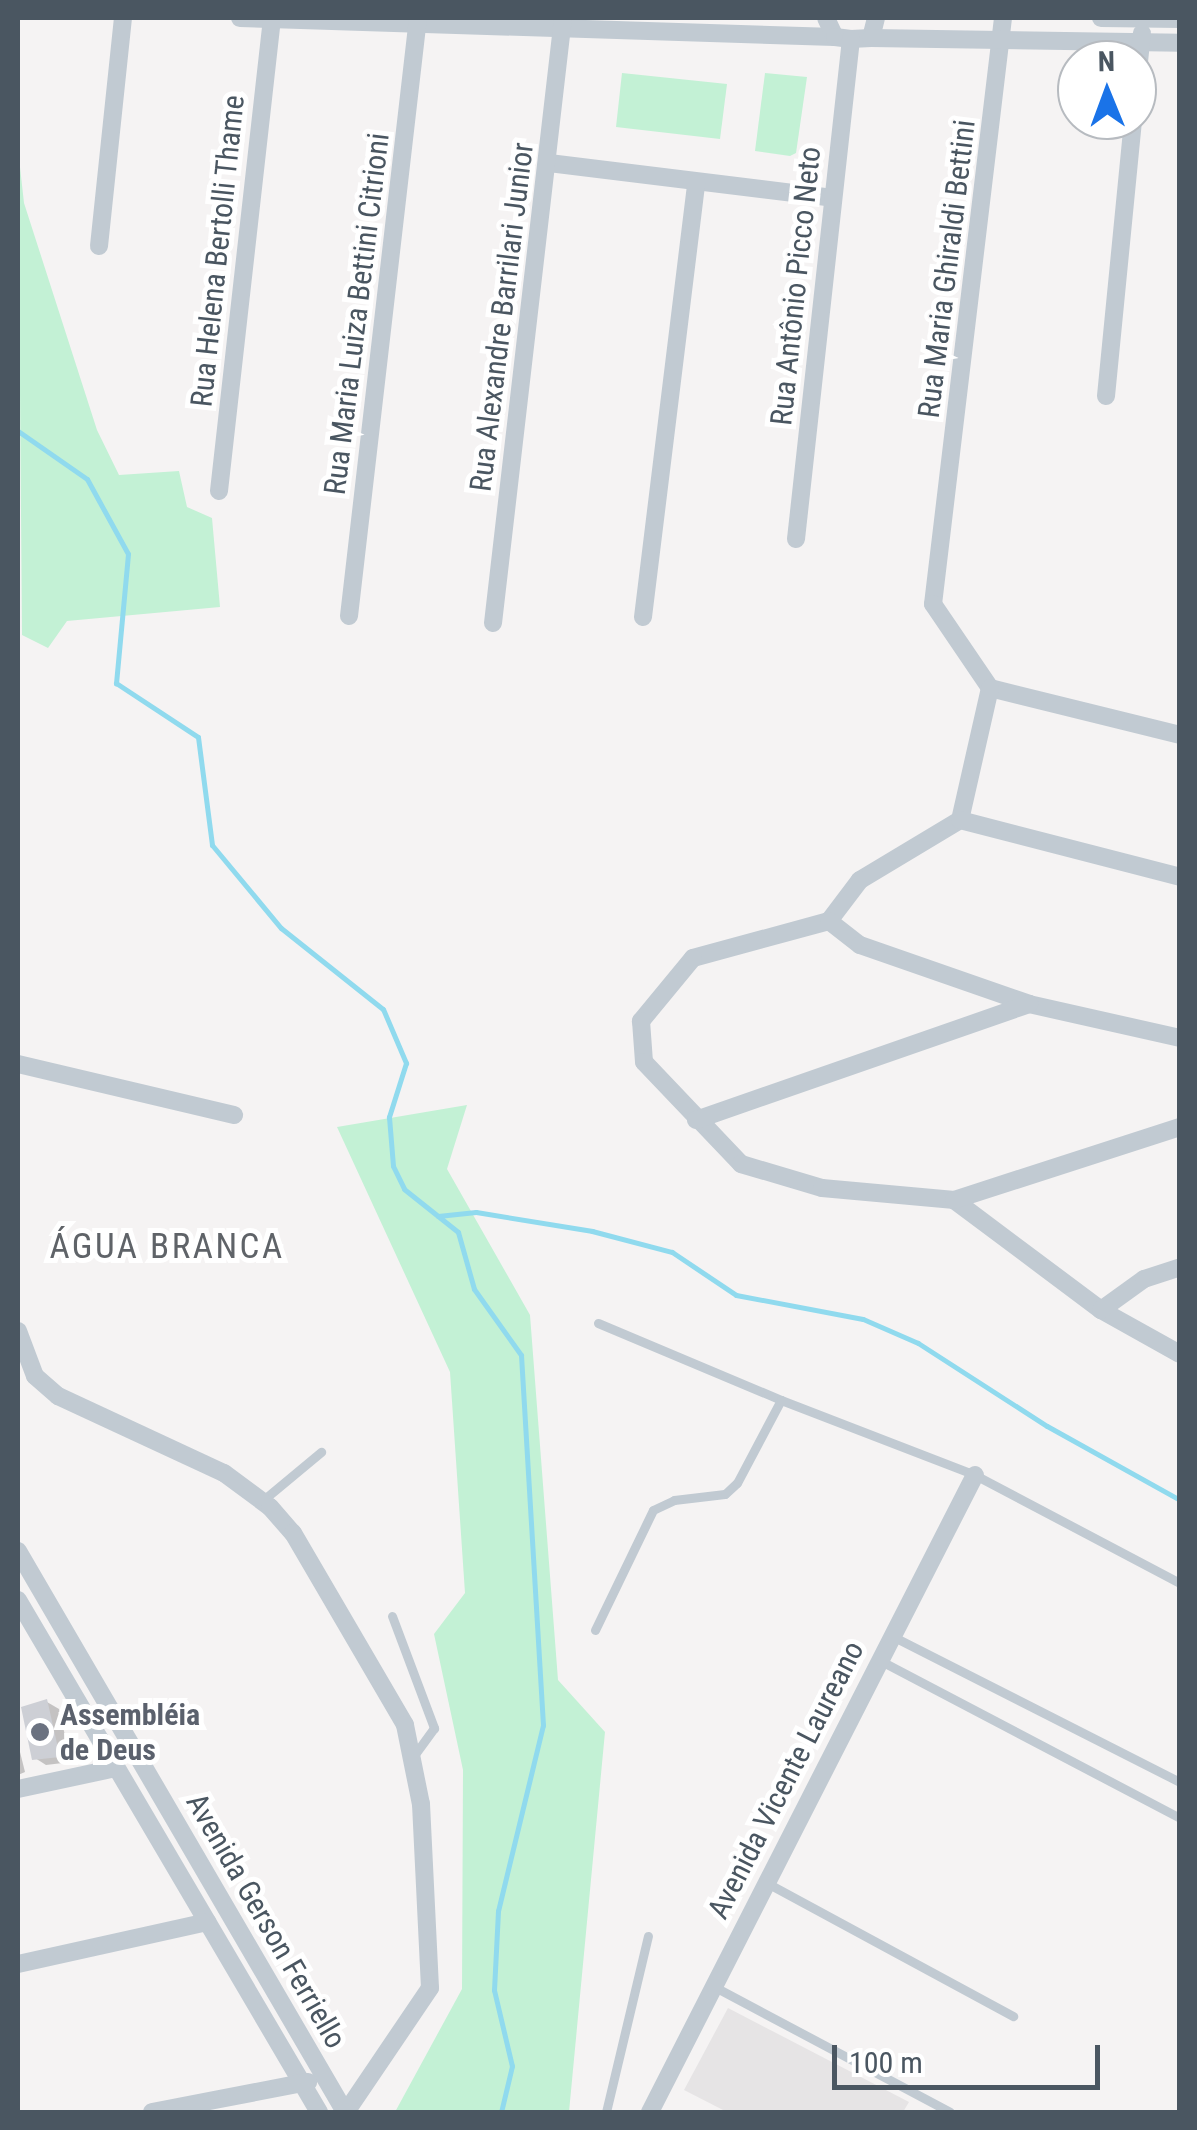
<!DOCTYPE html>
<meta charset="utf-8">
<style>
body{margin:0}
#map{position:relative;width:1197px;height:2130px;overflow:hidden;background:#f5f3f3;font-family:"Roboto Condensed",sans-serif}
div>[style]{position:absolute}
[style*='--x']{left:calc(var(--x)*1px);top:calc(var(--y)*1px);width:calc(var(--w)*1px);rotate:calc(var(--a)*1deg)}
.education>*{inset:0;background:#e6e4e5}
.green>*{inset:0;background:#c3f1d5}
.shadow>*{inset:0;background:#0003}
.stream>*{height:5px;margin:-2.5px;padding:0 2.5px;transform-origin:2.5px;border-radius:2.5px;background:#90daee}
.building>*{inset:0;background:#cdcfd5}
.lane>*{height:9px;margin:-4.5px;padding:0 4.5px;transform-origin:4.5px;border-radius:4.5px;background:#c1cad2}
.street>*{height:18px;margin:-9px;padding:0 9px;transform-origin:9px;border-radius:9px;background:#c1cad2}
.dots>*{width:28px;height:28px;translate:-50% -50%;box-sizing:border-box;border:5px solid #fff;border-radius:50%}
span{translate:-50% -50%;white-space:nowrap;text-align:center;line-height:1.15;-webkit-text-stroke:10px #fff;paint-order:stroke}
.street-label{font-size:30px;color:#4a5661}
.worship-label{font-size:30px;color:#5b616d;font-weight:700}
.left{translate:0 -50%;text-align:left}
.quarter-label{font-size:35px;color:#5f6368;letter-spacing:2.5px}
.frame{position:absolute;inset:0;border:20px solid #4a5661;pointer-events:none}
.north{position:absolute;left:1057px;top:40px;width:100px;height:100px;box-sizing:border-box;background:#fff;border:2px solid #b7bbc0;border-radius:50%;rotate:359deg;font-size:28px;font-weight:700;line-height:40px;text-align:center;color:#4a5661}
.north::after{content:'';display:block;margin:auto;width:35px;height:45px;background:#1a73e8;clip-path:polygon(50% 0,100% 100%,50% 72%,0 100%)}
.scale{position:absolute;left:832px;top:2045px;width:268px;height:45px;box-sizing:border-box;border:5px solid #4a5661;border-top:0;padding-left:12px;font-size:30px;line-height:35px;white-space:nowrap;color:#4a5661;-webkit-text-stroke:8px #fff;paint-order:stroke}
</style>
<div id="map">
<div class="education">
<div style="clip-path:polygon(728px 2008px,909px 2102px,903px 2112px,727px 2112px,684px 2090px)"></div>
</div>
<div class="green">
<div style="clip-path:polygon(622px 73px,727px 84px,720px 139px,616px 127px)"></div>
<div style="clip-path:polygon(765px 73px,807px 77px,796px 153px,790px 156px,755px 151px)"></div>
<div style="clip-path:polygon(18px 149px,24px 203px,97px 430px,119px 475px,179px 471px,187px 507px,212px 518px,220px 607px,67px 621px,48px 648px,22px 635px)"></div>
<div style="clip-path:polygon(467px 1105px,447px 1169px,530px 1315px,558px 1680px,605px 1732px,569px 2112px,395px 2112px,462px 1989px,463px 1770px,434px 1634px,465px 1593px,450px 1372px,337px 1127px)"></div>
</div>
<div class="shadow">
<div style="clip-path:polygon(47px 1702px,59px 1709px,71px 1762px,46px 1765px,35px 1758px)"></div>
<div style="clip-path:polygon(18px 1744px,25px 1772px,18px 1775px)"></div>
</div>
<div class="stream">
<div style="--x:18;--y:431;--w:84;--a:34.8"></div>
<div style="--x:87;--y:479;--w:85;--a:61.3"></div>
<div style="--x:128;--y:554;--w:130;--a:95.3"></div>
<div style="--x:116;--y:683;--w:98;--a:33.4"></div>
<div style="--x:198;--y:737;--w:109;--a:82.6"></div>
<div style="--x:212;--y:845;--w:108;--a:50.3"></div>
<div style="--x:281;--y:928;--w:130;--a:38.5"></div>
<div style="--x:383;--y:1009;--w:59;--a:66.9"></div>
<div style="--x:406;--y:1063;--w:57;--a:107.5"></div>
<div style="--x:389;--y:1117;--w:49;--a:85.3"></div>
<div style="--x:393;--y:1166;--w:25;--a:64"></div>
<div style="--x:404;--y:1189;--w:69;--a:38.5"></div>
<div style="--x:458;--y:1232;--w:59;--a:74.3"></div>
<div style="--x:474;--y:1289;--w:81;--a:54.5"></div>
<div style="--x:521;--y:1355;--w:371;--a:86.6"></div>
<div style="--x:543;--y:1725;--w:191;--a:103.6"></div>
<div style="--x:498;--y:1911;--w:79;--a:92.9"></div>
<div style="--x:494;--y:1990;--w:78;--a:76.7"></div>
<div style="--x:512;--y:2066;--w:47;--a:103.4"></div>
<div style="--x:438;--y:1216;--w:38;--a:-6"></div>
<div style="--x:476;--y:1212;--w:118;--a:9.3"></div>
<div style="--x:592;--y:1231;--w:83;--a:14.7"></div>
<div style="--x:672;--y:1252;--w:77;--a:33.9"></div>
<div style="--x:736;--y:1295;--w:129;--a:10.7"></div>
<div style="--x:863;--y:1319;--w:60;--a:23.6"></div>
<div style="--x:918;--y:1343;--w:153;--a:32.8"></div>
<div style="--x:1047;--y:1426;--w:152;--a:29.1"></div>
</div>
<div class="building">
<div style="clip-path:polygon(47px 1699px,60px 1757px,32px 1760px,21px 1707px)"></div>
</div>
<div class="lane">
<div style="--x:598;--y:1323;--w:199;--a:22.8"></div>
<div style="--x:262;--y:1501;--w:77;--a:-39.7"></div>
<div style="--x:392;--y:1616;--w:120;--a:69.4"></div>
<div style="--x:434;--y:1728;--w:36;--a:126"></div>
<div style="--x:595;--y:1630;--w:133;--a:-64.2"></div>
<div style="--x:653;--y:1510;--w:23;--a:-25"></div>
<div style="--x:674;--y:1500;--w:51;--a:-6.7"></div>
<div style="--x:725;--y:1494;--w:16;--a:-43"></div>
<div style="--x:737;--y:1483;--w:94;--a:-62.1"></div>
<div style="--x:781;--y:1400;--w:208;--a:21.1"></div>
<div style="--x:975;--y:1475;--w:232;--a:27.8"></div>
<div style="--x:894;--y:1637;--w:321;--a:26.9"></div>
<div style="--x:881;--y:1661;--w:338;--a:27.7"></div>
<div style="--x:767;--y:1883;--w:280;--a:28.4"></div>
<div style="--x:713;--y:1986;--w:268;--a:28"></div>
<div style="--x:606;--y:2112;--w:181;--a:-76.6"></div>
</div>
<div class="street">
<div style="--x:240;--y:18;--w:595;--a:1.83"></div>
<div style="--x:826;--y:18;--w:21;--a:65"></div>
<div style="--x:835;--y:37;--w:16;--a:7"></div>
<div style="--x:851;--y:39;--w:20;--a:-3"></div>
<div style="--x:871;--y:38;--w:21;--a:-76"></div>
<div style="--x:1003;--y:18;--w:590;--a:96.81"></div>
<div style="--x:933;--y:604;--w:102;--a:55.8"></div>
<div style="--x:990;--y:688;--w:196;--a:13.9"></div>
<div style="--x:1101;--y:18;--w:79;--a:0.7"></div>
<div style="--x:871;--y:38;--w:309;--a:0.9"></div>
<div style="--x:1137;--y:81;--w:48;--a:-84.1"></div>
<div style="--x:549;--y:163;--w:286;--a:7"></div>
<div style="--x:99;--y:246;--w:229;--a:-84"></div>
<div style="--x:1106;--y:396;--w:277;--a:-84.4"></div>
<div style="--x:219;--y:491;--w:476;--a:-83.6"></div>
<div style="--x:796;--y:539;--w:503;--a:-83.72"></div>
<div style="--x:349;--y:616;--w:602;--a:-83.42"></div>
<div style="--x:643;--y:617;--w:437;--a:-83"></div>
<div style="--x:493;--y:623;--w:609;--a:-83.4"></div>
<div style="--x:990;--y:688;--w:135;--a:102.8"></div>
<div style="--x:960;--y:820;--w:117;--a:149"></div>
<div style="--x:860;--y:880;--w:51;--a:127.1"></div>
<div style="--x:829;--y:921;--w:141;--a:164.8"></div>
<div style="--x:693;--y:958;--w:82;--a:129.5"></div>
<div style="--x:641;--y:1021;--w:41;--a:85.8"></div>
<div style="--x:644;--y:1062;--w:141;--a:46.4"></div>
<div style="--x:741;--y:1164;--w:84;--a:16.5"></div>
<div style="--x:822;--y:1188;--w:133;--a:5.2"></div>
<div style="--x:954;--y:1200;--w:184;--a:36.8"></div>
<div style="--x:1101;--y:1310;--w:90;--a:29.1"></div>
<div style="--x:960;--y:820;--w:227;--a:14.5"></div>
<div style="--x:829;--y:921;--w:39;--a:38"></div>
<div style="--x:860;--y:945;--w:179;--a:19.2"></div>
<div style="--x:1029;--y:1004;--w:155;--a:12.7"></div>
<div style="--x:18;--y:1064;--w:222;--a:13.3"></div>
<div style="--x:696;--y:1120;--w:353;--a:-19.2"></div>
<div style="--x:954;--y:1200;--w:237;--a:-17.9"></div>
<div style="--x:1101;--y:1310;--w:53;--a:-35.8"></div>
<div style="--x:1144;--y:1279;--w:38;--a:-18"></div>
<div style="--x:18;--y:1331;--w:48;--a:69.3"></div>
<div style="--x:35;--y:1376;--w:30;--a:41"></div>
<div style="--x:58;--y:1396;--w:183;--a:24.9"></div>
<div style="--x:224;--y:1473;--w:57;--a:36.5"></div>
<div style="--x:270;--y:1507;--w:35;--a:49"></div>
<div style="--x:293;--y:1533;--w:222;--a:59.7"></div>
<div style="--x:405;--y:1725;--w:81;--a:78.6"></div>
<div style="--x:421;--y:1804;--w:184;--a:87.2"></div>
<div style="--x:430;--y:1988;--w:150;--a:124.1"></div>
<div style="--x:18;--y:1551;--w:649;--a:59.76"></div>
<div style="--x:18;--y:1600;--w:594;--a:59.55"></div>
<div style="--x:18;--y:1789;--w:100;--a:-12.1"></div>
<div style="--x:18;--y:1964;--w:194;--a:-12.5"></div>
<div style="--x:152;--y:2112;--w:159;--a:-10.9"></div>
<div style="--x:650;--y:2112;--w:715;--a:-62.97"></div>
</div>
<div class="dots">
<div style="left:40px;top:1732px;background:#6b7280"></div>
</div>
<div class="street-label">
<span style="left:218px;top:251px;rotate:-84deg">Rua Helena Bertolli Thame</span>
<span style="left:947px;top:269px;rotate:-83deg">Rua Maria Ghiraldi Bettini</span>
<span style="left:796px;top:286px;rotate:-84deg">Rua Antônio Picco Neto</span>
<span style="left:357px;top:314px;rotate:-83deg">Rua Maria Luiza Bettini Citrioni</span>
<span style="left:502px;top:317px;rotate:-83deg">Rua Alexandre Barrilari Junior</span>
<span style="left:786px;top:1780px;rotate:-63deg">Avenida Vicente Laureano</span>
<span style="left:266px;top:1921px;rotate:60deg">Avenida Gerson Ferriello</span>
</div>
<div class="worship-label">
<span class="left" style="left:60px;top:1732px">Assembléia<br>de Deus</span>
</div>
<div class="quarter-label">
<span style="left:167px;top:1247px">ÁGUA BRANCA</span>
</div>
<div class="frame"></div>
<div class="north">N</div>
<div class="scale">100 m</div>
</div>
